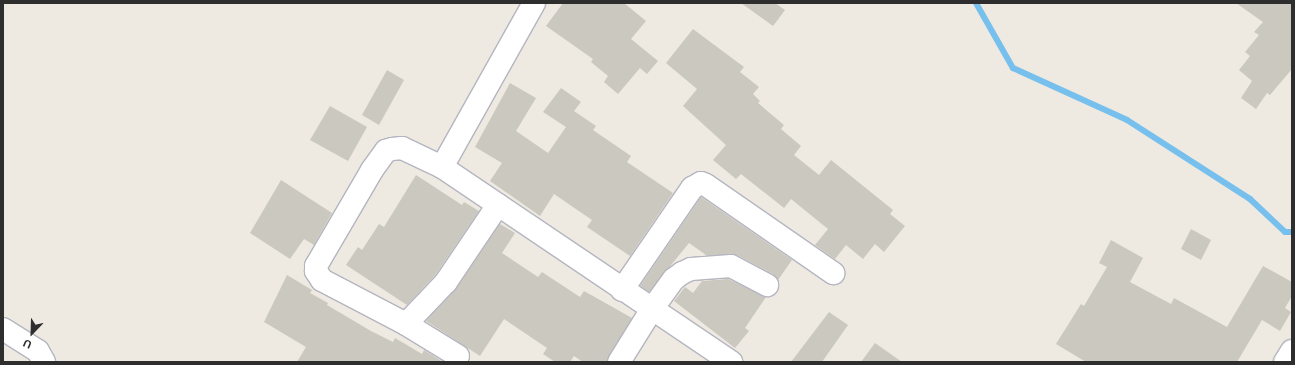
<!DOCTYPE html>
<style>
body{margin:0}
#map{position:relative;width:1295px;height:365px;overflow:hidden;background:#eeeae1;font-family:Helvetica,sans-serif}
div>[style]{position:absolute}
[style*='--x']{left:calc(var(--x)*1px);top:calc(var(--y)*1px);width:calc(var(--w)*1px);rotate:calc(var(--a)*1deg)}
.stream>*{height:6px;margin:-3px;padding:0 3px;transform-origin:3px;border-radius:3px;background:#77c0ed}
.building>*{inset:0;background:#cac8bf}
.roads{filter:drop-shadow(1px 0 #b4b5c0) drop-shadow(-1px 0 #b4b5c0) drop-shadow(0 1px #b4b5c0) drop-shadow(0 -1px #b4b5c0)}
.minor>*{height:22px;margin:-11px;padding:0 11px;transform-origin:11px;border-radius:11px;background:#fff}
span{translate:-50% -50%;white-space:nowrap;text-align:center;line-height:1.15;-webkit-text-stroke:3px #fff;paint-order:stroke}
.frame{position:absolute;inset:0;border:4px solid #2e2e2e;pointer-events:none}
.north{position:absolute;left:12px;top:313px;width:40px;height:40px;-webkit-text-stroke:3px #fff;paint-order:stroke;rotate:203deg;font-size:11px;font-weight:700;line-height:16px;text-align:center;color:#2e2e2e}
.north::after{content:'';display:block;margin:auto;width:14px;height:18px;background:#2e2e2e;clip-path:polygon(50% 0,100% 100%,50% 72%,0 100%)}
</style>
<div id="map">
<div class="stream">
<div style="--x:976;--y:3;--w:75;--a:60.4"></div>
<div style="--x:1013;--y:68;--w:125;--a:24.5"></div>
<div style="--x:1127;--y:120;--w:146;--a:32.7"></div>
<div style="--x:1250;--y:199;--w:48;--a:43.3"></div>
<div style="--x:1285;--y:232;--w:7;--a:0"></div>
</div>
<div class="building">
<div style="clip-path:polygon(563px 3px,624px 3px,646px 21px,631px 39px,658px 61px,647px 74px,640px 68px,618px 94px,604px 82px,608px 76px,591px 62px,593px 59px,546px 26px)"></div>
<div style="clip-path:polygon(741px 3px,775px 3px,785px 10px,773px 26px)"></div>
<div style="clip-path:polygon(1236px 3px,1292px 3px,1292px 69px,1270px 95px,1267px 93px,1256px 109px,1241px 98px,1252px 81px,1239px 70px,1250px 56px,1245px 52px,1259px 35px,1254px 32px,1263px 22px)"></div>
<div style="clip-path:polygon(693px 29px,744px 67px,740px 72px,759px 87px,753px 94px,760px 101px,758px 103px,784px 125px,781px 129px,801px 146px,794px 155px,819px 175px,831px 160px,893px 210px,890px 214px,905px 226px,884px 252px,875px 244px,863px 259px,846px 245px,835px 259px,815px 245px,828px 229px,791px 199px,784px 208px,741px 174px,736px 179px,713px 160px,726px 145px,683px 106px,697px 89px,666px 63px)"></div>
<div style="clip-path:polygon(387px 70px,404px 80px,379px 125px,362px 115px)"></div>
<div style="clip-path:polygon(510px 83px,536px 98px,516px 131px,548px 153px,566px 127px,543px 112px,561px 88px,581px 102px,574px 111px,596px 126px,593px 130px,631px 156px,627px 162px,673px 193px,630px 256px,587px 227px,592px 220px,554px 194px,540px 216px,490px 181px,502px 163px,475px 147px)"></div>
<div style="clip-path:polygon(330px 106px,367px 127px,348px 161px,310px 140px)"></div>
<div style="clip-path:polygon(416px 175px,462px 205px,464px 202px,479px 211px,436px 274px,407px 305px,346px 265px,358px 247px,362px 250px,379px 224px,384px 227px)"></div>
<div style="clip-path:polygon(281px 180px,332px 213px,314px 245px,304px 239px,290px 259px,250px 233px)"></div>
<div style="clip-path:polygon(701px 197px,792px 260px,778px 280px,773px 274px,737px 255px,706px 255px,689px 243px,649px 292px,640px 286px)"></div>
<div style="clip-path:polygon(500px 224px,515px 233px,502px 253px,538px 277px,542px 272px,580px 297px,584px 291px,632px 318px,607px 362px,583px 362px,574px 356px,570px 362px,555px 362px,543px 354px,547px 348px,504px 319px,480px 356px,426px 321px,456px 289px)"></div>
<div style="clip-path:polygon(1191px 229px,1211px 240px,1201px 260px,1181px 249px)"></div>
<div style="clip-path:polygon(1111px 240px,1143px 258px,1130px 282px,1171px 304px,1174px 298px,1227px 327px,1263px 266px,1292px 282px,1292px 296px,1285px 308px,1291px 312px,1280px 331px,1262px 320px,1237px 362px,1086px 362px,1056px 344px,1081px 304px,1084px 306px,1107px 267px,1099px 263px)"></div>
<div style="clip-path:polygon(287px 275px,312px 290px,310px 293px,328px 303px,327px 305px,371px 331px,393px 342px,395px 338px,422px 354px,424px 350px,443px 362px,297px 362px,306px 347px,264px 322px)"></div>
<div style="clip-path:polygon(728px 279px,766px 297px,745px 328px,749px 331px,735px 348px,674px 301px,685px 287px,693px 293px,702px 281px)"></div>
<div style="clip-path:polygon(829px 312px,848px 325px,822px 362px,791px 362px)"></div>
<div style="clip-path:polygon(875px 343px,902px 362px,861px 362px)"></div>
</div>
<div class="roads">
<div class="minor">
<div style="--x:442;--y:167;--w:188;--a:-60.7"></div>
<div style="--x:622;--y:290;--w:124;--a:-55.5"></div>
<div style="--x:692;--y:188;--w:10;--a:-29"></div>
<div style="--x:701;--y:183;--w:5;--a:22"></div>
<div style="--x:706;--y:185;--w:155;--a:34.7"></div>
<div style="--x:406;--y:324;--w:58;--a:-46.4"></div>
<div style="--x:446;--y:282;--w:93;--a:-56"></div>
<div style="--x:3;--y:329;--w:41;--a:32.2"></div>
<div style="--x:38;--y:351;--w:13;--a:61"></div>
<div style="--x:458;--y:356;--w:61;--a:-148.4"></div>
<div style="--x:406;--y:324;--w:95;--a:-152.4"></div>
<div style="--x:322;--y:280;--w:11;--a:-124"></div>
<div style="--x:316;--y:271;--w:5;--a:-90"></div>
<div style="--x:316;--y:266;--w:111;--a:-59.7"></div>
<div style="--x:372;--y:170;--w:24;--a:-54"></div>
<div style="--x:386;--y:151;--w:6;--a:-18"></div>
<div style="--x:392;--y:149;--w:10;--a:-6"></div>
<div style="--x:402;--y:148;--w:44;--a:25.4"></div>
<div style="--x:442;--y:167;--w:349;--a:34"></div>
<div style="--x:619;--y:362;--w:62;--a:-58.1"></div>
<div style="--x:652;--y:309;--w:37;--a:-54"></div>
<div style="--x:674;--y:279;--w:10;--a:-37"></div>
<div style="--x:682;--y:273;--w:10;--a:-24"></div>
<div style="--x:691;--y:269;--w:40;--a:-4.3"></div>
<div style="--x:731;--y:266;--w:41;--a:27.8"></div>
<div style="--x:1285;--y:362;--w:13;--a:-58"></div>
</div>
</div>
<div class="frame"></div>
<div class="north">U</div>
</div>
